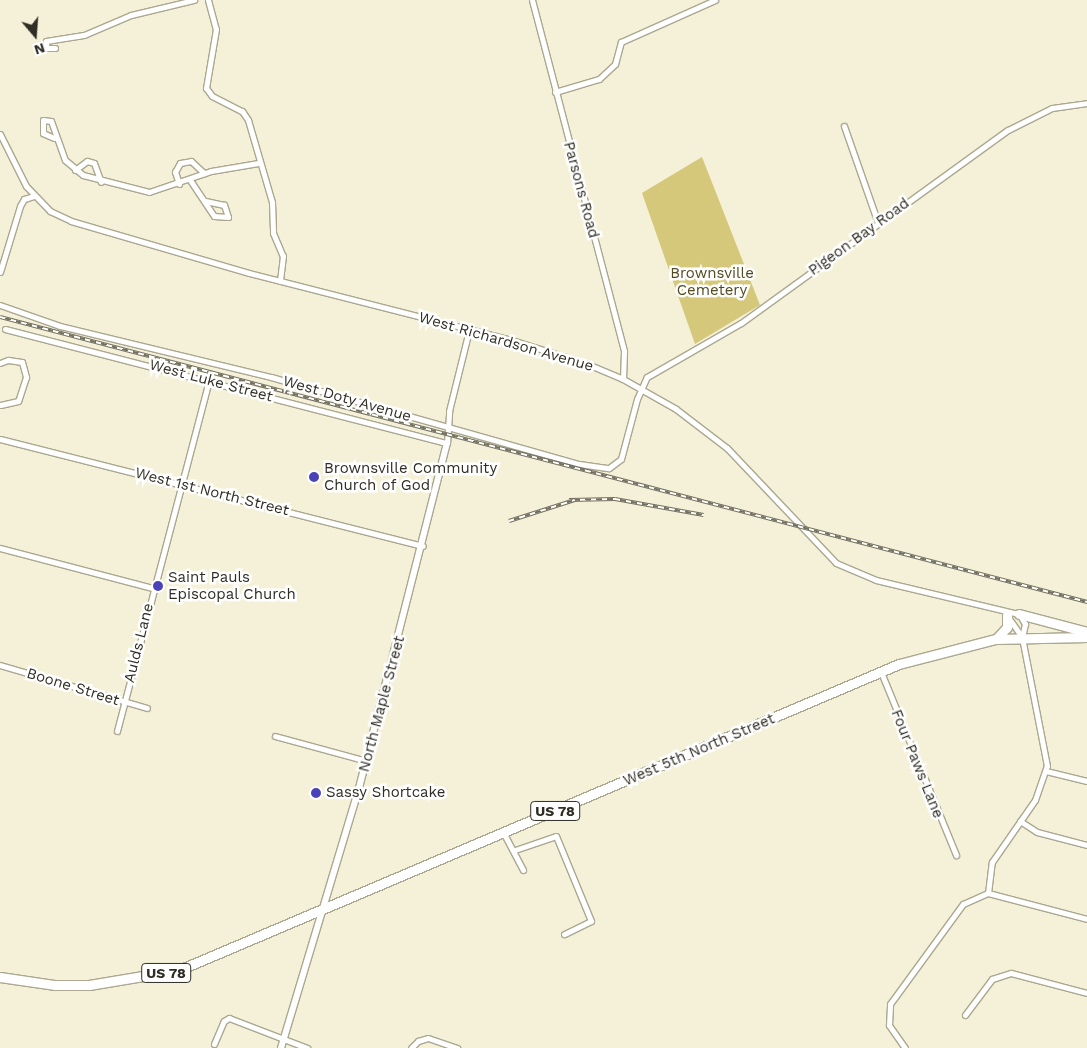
<!DOCTYPE html>
<style>
body{margin:0}
#map{position:relative;width:1087px;height:1048px;overflow:hidden;background:#f5f1d8;font-family:"Work Sans",sans-serif}
div>[style]{position:absolute}
[style*='--x']{left:calc(var(--x)*1px);top:calc(var(--y)*1px);width:calc(var(--w)*1px);rotate:calc(var(--a)*1deg)}
.green>*{inset:0;background:#d5c87b}
.roads{filter:drop-shadow(1px 0 #aba790) drop-shadow(-1px 0 #aba790) drop-shadow(0 1px #aba790) drop-shadow(0 -1px #aba790)}
.minor>*{height:5px;margin:-2.5px;padding:0 2.5px;transform-origin:2.5px;border-radius:2.5px;background:#fff}
.tertiary>*{height:6px;margin:-3px;padding:0 3px;transform-origin:3px;border-radius:3px;background:#fff}
.primary>*{height:9px;margin:-4.5px;padding:0 4.5px;transform-origin:4.5px;border-radius:4.5px;background:#fff}
.rail>*{height:4px;margin-top:-2px;transform-origin:0;background:repeating-linear-gradient(90deg,#fff 0 5.5px,#737061 0 11px);box-sizing:border-box;border-block:1px solid #737061}
.dots>*{width:14px;height:14px;translate:-50% -50%;box-sizing:border-box;border:2px solid #fff;border-radius:50%}
span{translate:-50% -50%;white-space:nowrap;text-align:center;line-height:1.15;-webkit-text-stroke:5px #fff;paint-order:stroke}
.shield-label span{padding:1px 4px;background:#fff;border:1px solid;border-radius:4px;-webkit-text-stroke-width:0}
.shield-label{font-size:14px;color:#2f2d24;font-weight:700}
.street-label{font-size:15px;color:#2f2d24}
.park-label{font-size:15px;color:#534b21}
.poi-label{font-size:15px;color:#2f2d24}
.left{translate:0 -50%;text-align:left}
.north{position:absolute;left:10px;top:10px;width:50px;height:50px;-webkit-text-stroke:4px #fff;paint-order:stroke;rotate:162deg;font-size:14px;font-weight:700;line-height:20px;text-align:center;color:#2f2d24}
.north::after{content:'';display:block;margin:auto;width:18px;height:22px;background:#2f2d24;clip-path:polygon(50% 0,100% 100%,50% 72%,0 100%)}
</style>
<div id="map">
<div class="green">
<div style="clip-path:polygon(702px 157px,760px 305px,695px 344px,642px 193px)"></div>
</div>
<div class="roads">
<div class="minor">
<div style="--x:208;--y:0;--w:30;--a:75"></div>
<div style="--x:216;--y:29;--w:60;--a:99.6"></div>
<div style="--x:206;--y:88;--w:10;--a:53"></div>
<div style="--x:212;--y:96;--w:34;--a:27"></div>
<div style="--x:242;--y:111;--w:11;--a:56"></div>
<div style="--x:248;--y:120;--w:85;--a:73.7"></div>
<div style="--x:272;--y:202;--w:31;--a:88"></div>
<div style="--x:273;--y:233;--w:25;--a:67"></div>
<div style="--x:283;--y:256;--w:25;--a:97"></div>
<div style="--x:532;--y:0;--w:363;--a:75.3"></div>
<div style="--x:624;--y:351;--w:28;--a:92"></div>
<div style="--x:55;--y:48;--w:9;--a:180"></div>
<div style="--x:46;--y:48;--w:7;--a:-90"></div>
<div style="--x:46;--y:41;--w:38;--a:-9"></div>
<div style="--x:84;--y:35;--w:51;--a:-23.1"></div>
<div style="--x:131;--y:15;--w:65;--a:-13.4"></div>
<div style="--x:555;--y:92;--w:46;--a:-16.5"></div>
<div style="--x:599;--y:79;--w:22;--a:-43"></div>
<div style="--x:615;--y:64;--w:23;--a:-75"></div>
<div style="--x:621;--y:42;--w:103;--a:-24.1"></div>
<div style="--x:844;--y:126;--w:103;--a:70.7"></div>
<div style="--x:0;--y:134;--w:58;--a:63.4"></div>
<div style="--x:26;--y:186;--w:35;--a:46"></div>
<div style="--x:50;--y:211;--w:23;--a:25"></div>
<div style="--x:71;--y:221;--w:185;--a:16.3"></div>
<div style="--x:249;--y:273;--w:267;--a:14.3"></div>
<div style="--x:508;--y:339;--w:81;--a:17.3"></div>
<div style="--x:585;--y:363;--w:41;--a:22.8"></div>
<div style="--x:623;--y:379;--w:61;--a:29.5"></div>
<div style="--x:676;--y:409;--w:64;--a:37.4"></div>
<div style="--x:727;--y:448;--w:158;--a:46.5"></div>
<div style="--x:836;--y:563;--w:43;--a:23"></div>
<div style="--x:876;--y:580;--w:147;--a:13.4"></div>
<div style="--x:1019;--y:614;--w:12;--a:59"></div>
<div style="--x:1025;--y:624;--w:13;--a:103"></div>
<div style="--x:54;--y:138;--w:12;--a:-156"></div>
<div style="--x:43;--y:133;--w:13;--a:-90"></div>
<div style="--x:43;--y:120;--w:8;--a:7"></div>
<div style="--x:51;--y:121;--w:41;--a:70.3"></div>
<div style="--x:65;--y:160;--w:23;--a:40"></div>
<div style="--x:83;--y:175;--w:68;--a:14.4"></div>
<div style="--x:149;--y:192;--w:65;--a:-18.7"></div>
<div style="--x:211;--y:171;--w:48;--a:-9.7"></div>
<div style="--x:75;--y:170;--w:15;--a:-37"></div>
<div style="--x:87;--y:161;--w:7;--a:16"></div>
<div style="--x:94;--y:163;--w:20;--a:70"></div>
<div style="--x:190;--y:180;--w:43;--a:56.3"></div>
<div style="--x:214;--y:216;--w:14;--a:4"></div>
<div style="--x:228;--y:217;--w:13;--a:-108"></div>
<div style="--x:224;--y:205;--w:19;--a:-168"></div>
<div style="--x:179;--y:184;--w:13;--a:-108"></div>
<div style="--x:175;--y:172;--w:10;--a:-61"></div>
<div style="--x:180;--y:163;--w:11;--a:-10"></div>
<div style="--x:191;--y:161;--w:18;--a:43"></div>
<div style="--x:0;--y:272;--w:69;--a:-73.1"></div>
<div style="--x:20;--y:206;--w:8;--a:-60"></div>
<div style="--x:24;--y:199;--w:10;--a:-17"></div>
<div style="--x:0;--y:305;--w:64;--a:19.3"></div>
<div style="--x:60;--y:326;--w:217;--a:13.6"></div>
<div style="--x:271;--y:377;--w:320;--a:15.8"></div>
<div style="--x:579;--y:464;--w:30;--a:8"></div>
<div style="--x:609;--y:468;--w:15;--a:-37"></div>
<div style="--x:621;--y:459;--w:62;--a:-75.1"></div>
<div style="--x:637;--y:399;--w:24;--a:-66"></div>
<div style="--x:647;--y:377;--w:108;--a:-29.9"></div>
<div style="--x:741;--y:323;--w:329;--a:-35.9"></div>
<div style="--x:1008;--y:130;--w:49;--a:-26.6"></div>
<div style="--x:1052;--y:108;--w:35;--a:-8"></div>
<div style="--x:5;--y:329;--w:456;--a:14.5"></div>
<div style="--x:447;--y:443;--w:32;--a:-86"></div>
<div style="--x:449;--y:411;--w:83;--a:-76.1"></div>
<div style="--x:0;--y:363;--w:9;--a:-21"></div>
<div style="--x:8;--y:360;--w:14;--a:8"></div>
<div style="--x:22;--y:362;--w:16;--a:75"></div>
<div style="--x:26;--y:377;--w:25;--a:108"></div>
<div style="--x:18;--y:401;--w:18;--a:167"></div>
<div style="--x:0;--y:439;--w:436;--a:14.2"></div>
<div style="--x:0;--y:548;--w:157;--a:14.7"></div>
<div style="--x:0;--y:665;--w:153;--a:16.3"></div>
<div style="--x:881;--y:672;--w:198;--a:67.7"></div>
<div style="--x:117;--y:731;--w:362;--a:-75.3"></div>
<div style="--x:275;--y:736;--w:95;--a:15.2"></div>
<div style="--x:1046;--y:771;--w:42;--a:13.7"></div>
<div style="--x:1020;--y:821;--w:20;--a:33"></div>
<div style="--x:1037;--y:832;--w:52;--a:14.6"></div>
<div style="--x:503;--y:832;--w:43;--a:62.2"></div>
<div style="--x:515;--y:850;--w:43;--a:-18.9"></div>
<div style="--x:556;--y:836;--w:92;--a:67.6"></div>
<div style="--x:591;--y:921;--w:30;--a:154"></div>
<div style="--x:988;--y:893;--w:31;--a:-83"></div>
<div style="--x:992;--y:862;--w:75;--a:-55.3"></div>
<div style="--x:1035;--y:800;--w:36;--a:-71"></div>
<div style="--x:1047;--y:766;--w:131;--a:-101"></div>
<div style="--x:1022;--y:637;--w:24;--a:-125"></div>
<div style="--x:965;--y:1015;--w:45;--a:-53.1"></div>
<div style="--x:992;--y:979;--w:20;--a:-18"></div>
<div style="--x:1011;--y:973;--w:79;--a:14.7"></div>
<div style="--x:214;--y:1044;--w:25;--a:-67"></div>
<div style="--x:224;--y:1021;--w:6;--a:-31"></div>
<div style="--x:229;--y:1018;--w:84;--a:21"></div>
<div style="--x:411;--y:1048;--w:10;--a:-45"></div>
<div style="--x:418;--y:1041;--w:10;--a:-17"></div>
<div style="--x:428;--y:1038;--w:31;--a:19"></div>
<div style="--x:905;--y:1048;--w:28;--a:-125"></div>
<div style="--x:889;--y:1025;--w:21;--a:-87"></div>
<div style="--x:890;--y:1004;--w:124;--a:-53.9"></div>
<div style="--x:963;--y:904;--w:27;--a:-24"></div>
<div style="--x:988;--y:893;--w:102;--a:14.7"></div>
</div>
<div class="tertiary">
<div style="--x:281;--y:1048;--w:271;--a:-73.3"></div>
<div style="--x:359;--y:788;--w:356;--a:-75.7"></div>
</div>
<div class="primary">
<div style="--x:1019;--y:614;--w:70;--a:14.8"></div>
<div style="--x:996;--y:639;--w:16;--a:-47"></div>
<div style="--x:1007;--y:627;--w:12;--a:-90"></div>
<div style="--x:0;--y:977;--w:56;--a:8.3"></div>
<div style="--x:55;--y:985;--w:34;--a:0"></div>
<div style="--x:89;--y:985;--w:91;--a:-9.5"></div>
<div style="--x:179;--y:970;--w:782;--a:-23.03"></div>
<div style="--x:899;--y:664;--w:100;--a:-14.5"></div>
<div style="--x:996;--y:639;--w:91;--a:-1.3"></div>
</div>
</div>
<div class="rail">
<div style="--x:0;--y:317;--w:1124;--a:14.69"></div>
<div style="--x:569;--y:500;--w:46;--a:-1.2"></div>
<div style="--x:615;--y:499;--w:90;--a:10.2"></div>
<div style="--x:509;--y:521;--w:69;--a:-17.7"></div>
</div>
<div class="dots">
<div style="left:314px;top:477px;background:#4943b9"></div>
<div style="left:158px;top:586px;background:#4943b9"></div>
<div style="left:316px;top:793px;background:#4943b9"></div>
</div>
<div class="shield-label">
<span style="left:555px;top:811px">US 78</span>
<span style="left:166px;top:973px">US 78</span>
</div>
<div class="street-label">
<span style="left:581px;top:190px;rotate:75deg">Parsons Road</span>
<span style="left:859px;top:237px;rotate:-36deg">Pigeon Bay Road</span>
<span style="left:506px;top:342px;rotate:16deg">West Richardson Avenue</span>
<span style="left:211px;top:381px;rotate:15deg">West Luke Street</span>
<span style="left:347px;top:399px;rotate:16deg">West Doty Avenue</span>
<span style="left:212px;top:492px;rotate:14deg">West 1st North Street</span>
<span style="left:139px;top:643px;rotate:-76deg">Aulds Lane</span>
<span style="left:73px;top:687px;rotate:17deg">Boone Street</span>
<span style="left:382px;top:704px;rotate:-75deg">North Maple Street</span>
<span style="left:699px;top:750px;rotate:-23deg">West 5th North Street</span>
<span style="left:917px;top:764px;rotate:68deg">Four Paws Lane</span>
</div>
<div class="park-label">
<span style="left:712px;top:282px">Brownsville<br>Cemetery</span>
</div>
<div class="poi-label">
<span class="left" style="left:324px;top:477px">Brownsville Community<br>Church of God</span>
<span class="left" style="left:168px;top:586px">Saint Pauls<br>Episcopal Church</span>
<span class="left" style="left:326px;top:793px">Sassy Shortcake</span>
</div>
<div class="north">N</div>
</div>
